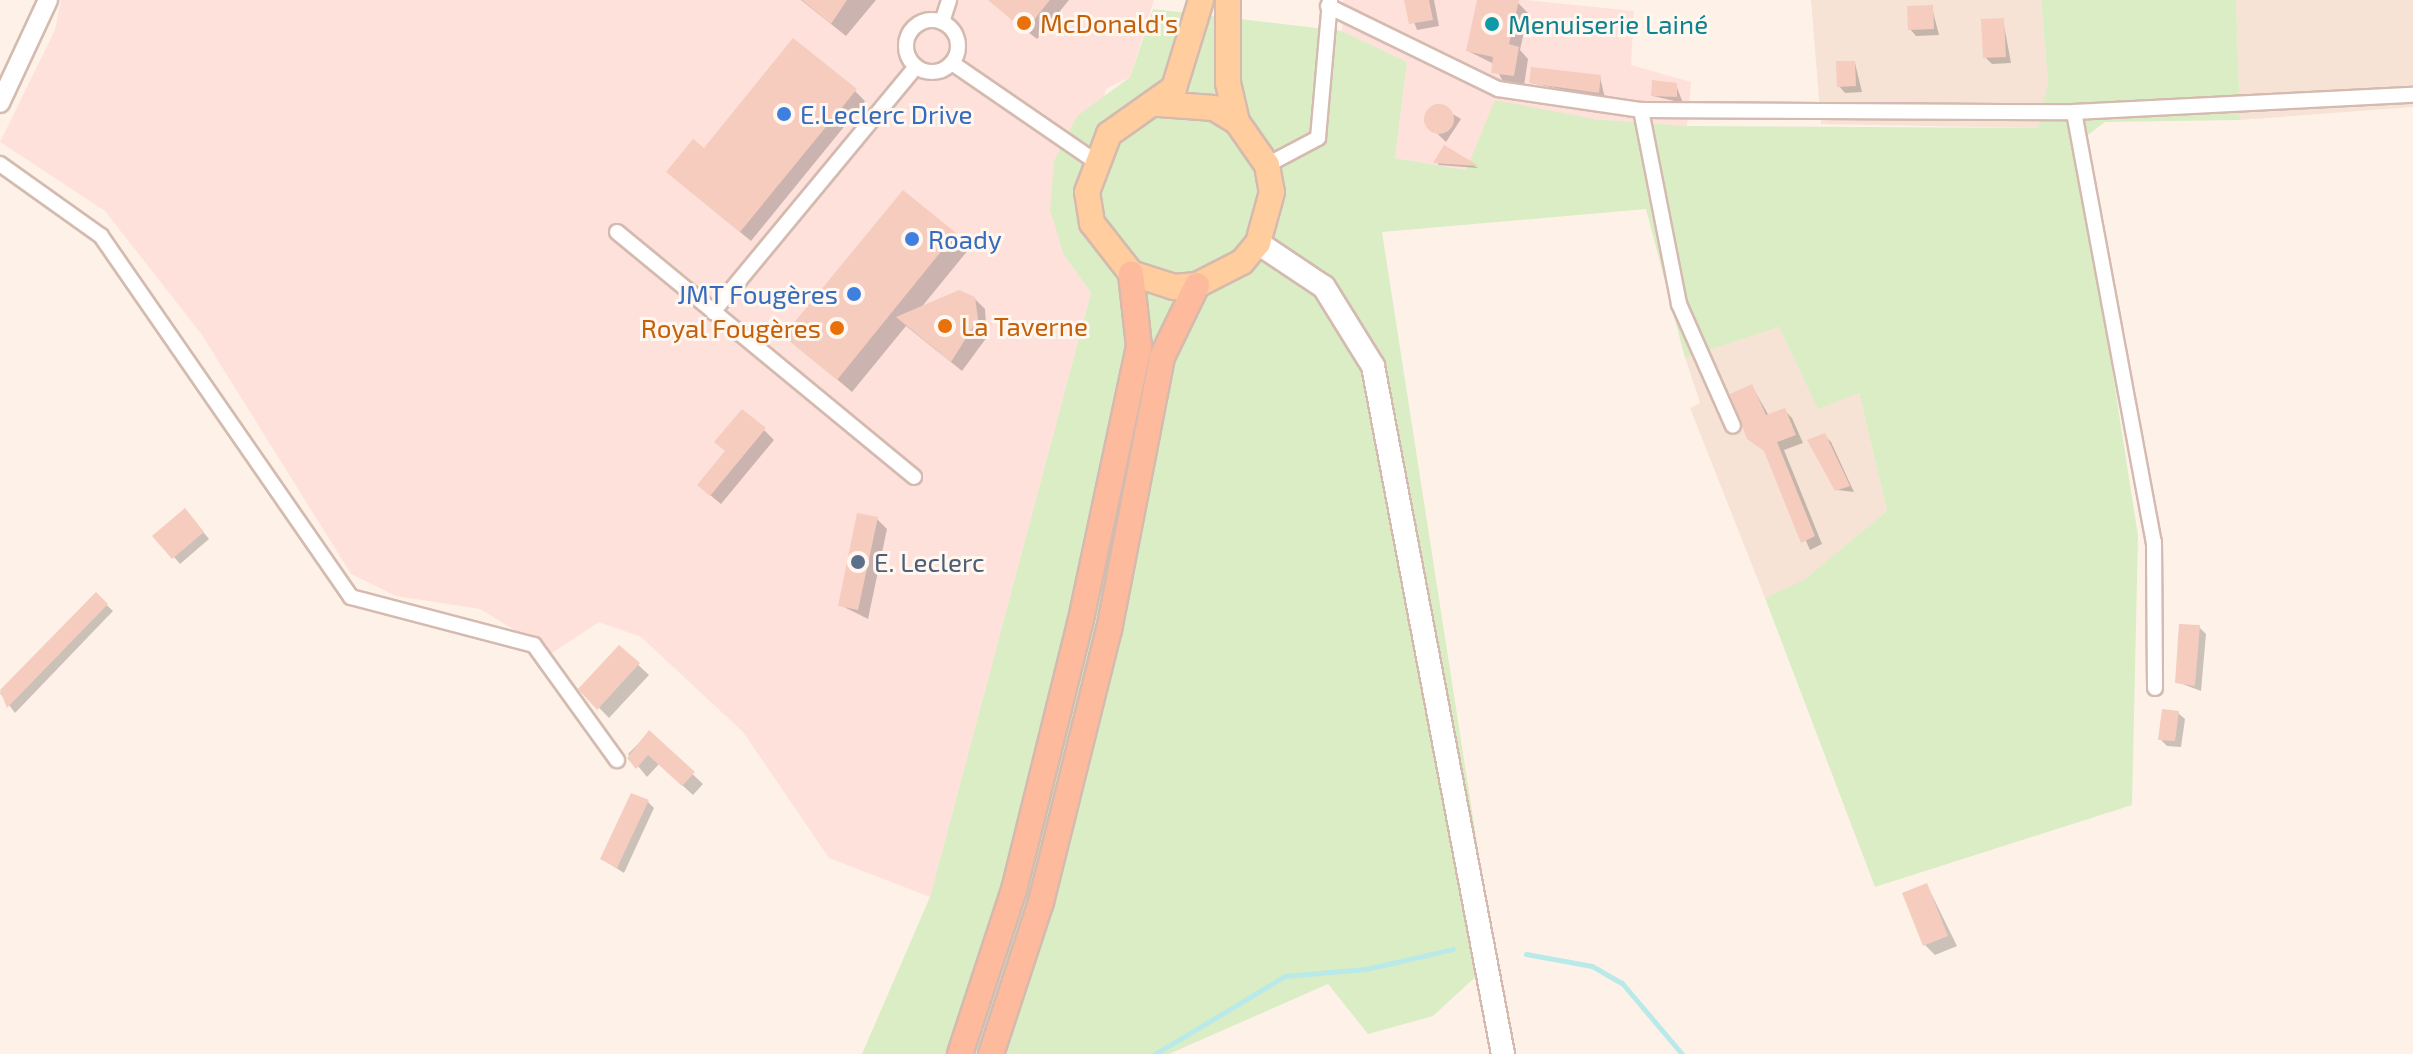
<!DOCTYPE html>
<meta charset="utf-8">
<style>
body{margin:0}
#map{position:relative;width:2413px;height:1054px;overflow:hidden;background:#fef2e8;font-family:"Exo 2",sans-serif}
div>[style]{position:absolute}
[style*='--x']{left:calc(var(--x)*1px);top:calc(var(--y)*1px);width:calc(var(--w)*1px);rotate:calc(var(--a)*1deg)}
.residential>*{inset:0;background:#f6e3d6}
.commercial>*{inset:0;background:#fee1db}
.green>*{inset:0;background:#dbedc5}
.shadow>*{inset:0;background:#0003}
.stream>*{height:5px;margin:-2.5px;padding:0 2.5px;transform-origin:2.5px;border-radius:2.5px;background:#bae9e9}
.building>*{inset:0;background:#f5ccbe}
.round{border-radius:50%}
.roads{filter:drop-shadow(2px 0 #d4baaf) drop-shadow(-2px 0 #d4baaf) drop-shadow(0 2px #d4baaf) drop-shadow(0 -2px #d4baaf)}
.minor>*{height:14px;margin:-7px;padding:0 7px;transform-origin:7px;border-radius:7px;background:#fff}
.minor>.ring{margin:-7px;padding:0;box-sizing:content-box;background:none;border:14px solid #fff;border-radius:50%}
.tertiary>*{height:18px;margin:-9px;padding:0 9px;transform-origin:9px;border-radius:9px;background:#fff}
.secondary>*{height:22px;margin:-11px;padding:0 11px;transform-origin:11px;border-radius:11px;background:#fff}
.primary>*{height:24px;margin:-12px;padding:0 12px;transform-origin:12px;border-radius:12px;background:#ffcd9e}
.trunk>*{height:24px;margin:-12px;padding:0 12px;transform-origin:12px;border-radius:12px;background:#fdba9c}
.dots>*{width:22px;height:22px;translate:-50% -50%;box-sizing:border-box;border:4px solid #fff7f0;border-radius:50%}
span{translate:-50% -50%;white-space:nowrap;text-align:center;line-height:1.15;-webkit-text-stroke:6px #fff7f0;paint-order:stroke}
.food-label{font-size:26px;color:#c56008}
.left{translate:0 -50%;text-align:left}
.right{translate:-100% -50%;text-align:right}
.culture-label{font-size:26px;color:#0d838f}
.shop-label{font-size:26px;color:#366cbe}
.service-label{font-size:26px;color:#4e5e75}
</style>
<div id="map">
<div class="residential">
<div style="clip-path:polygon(1811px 0,2041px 0,2048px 82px,2039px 128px,1821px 124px)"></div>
<div style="clip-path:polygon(2236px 0,2413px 0,2413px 107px,2240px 120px)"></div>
<div style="clip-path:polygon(1779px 327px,1818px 408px,1859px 393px,1887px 511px,1804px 581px,1765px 598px,1690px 408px,1700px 403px,1685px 358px)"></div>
</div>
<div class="commercial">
<div style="clip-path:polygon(61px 0,1154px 0,1130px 77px,1106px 89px,1064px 255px,1091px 293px,930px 897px,829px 858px,743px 732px,641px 637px,599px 622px,552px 653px,480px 609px,396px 596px,351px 574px,202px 335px,105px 211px,0 142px,55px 30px)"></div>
<div style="clip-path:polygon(1343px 0,1526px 0,1634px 11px,1631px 65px,1691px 82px,1687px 126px,1594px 119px,1467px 170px,1395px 158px,1407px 62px,1342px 31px)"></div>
</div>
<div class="green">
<div style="clip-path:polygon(2041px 0,2236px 0,2240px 120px,2105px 122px,2077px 143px,2138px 536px,2132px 805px,1875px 887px,1765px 598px,1804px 580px,1887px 511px,1859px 393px,1818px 409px,1779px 327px,1685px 358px,1646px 209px,1382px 232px,1495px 959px,1433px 1016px,1368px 1034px,1328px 984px,1169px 1054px,862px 1054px,930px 897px,1091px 293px,1064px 255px,1050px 210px,1054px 161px,1077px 116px,1130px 77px,1153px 9px,1342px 31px,1407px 62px,1395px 158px,1466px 170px,1495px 100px,1594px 119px,1687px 126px,2038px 128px,2048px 82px)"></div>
</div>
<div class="shadow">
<div style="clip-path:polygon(801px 0,876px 0,846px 36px)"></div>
<div style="clip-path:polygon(1004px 0,1069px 0,1037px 39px,1009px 17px)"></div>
<div style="clip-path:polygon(1406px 0,1434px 0,1439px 26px,1417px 30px)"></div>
<div style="clip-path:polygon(1518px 3px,1528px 13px,1520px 50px,1528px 59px,1524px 86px,1503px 82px,1494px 64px,1468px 51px)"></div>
<div style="clip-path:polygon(1932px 8px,1939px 35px,1916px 36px,1910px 29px)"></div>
<div style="clip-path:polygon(2003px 20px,2011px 63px,1992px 64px,1985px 57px)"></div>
<div style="clip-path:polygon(1855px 63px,1862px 92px,1845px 93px,1839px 86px)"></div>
<div style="clip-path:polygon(1600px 77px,1605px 98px,1531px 83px)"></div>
<div style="clip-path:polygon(1676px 85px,1683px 103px,1653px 96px)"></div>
<div style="clip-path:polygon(855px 91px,865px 101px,751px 241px,679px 182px,704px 150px)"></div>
<div style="clip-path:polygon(1436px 104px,1461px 119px,1446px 142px,1424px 121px)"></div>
<div style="clip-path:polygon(1444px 148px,1478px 168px,1438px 165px)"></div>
<div style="clip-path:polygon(903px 192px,969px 249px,920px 309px,974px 298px,985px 309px,987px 337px,962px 371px,906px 326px,852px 392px,786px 336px)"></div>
<div style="clip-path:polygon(1752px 386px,1769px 416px,1784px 410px,1792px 418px,1803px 443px,1784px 450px,1822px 544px,1810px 550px,1767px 453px,1749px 438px)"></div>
<div style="clip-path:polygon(764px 430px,774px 440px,721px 504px,710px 495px)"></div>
<div style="clip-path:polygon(1825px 436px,1831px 442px,1854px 492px,1837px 490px)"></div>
<div style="clip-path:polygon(191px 517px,209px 539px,180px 564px,174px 557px)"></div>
<div style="clip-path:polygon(877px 519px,887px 529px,868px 619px,840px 605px)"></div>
<div style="clip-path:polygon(96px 595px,113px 611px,15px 713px,0 693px)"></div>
<div style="clip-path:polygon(2199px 627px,2206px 634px,2201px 691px,2177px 682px)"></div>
<div style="clip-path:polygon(619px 647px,649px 675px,609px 718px,581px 689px)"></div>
<div style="clip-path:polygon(2178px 713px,2185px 719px,2181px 747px,2167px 746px,2160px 739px)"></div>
<div style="clip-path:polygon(649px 733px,703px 784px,693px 795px,659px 764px,647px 777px,628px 754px)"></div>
<div style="clip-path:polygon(647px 801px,654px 808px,624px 873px,602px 859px)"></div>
<div style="clip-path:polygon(1927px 885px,1957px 946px,1935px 955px,1925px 945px)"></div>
</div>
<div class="stream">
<div style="--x:1526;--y:954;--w:67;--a:10.3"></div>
<div style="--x:1592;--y:966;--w:34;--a:30"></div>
<div style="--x:1622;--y:983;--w:93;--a:49.8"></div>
<div style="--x:1155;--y:1054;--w:152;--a:-31"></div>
<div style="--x:1285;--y:976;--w:81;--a:-4.9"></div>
<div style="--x:1366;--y:969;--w:89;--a:-12.9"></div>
</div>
<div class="building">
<div style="clip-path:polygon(802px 0,847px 0,831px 24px)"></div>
<div style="clip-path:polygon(988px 0,1050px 0,1025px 31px)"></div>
<div style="clip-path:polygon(1404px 0,1429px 0,1433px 20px,1409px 24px)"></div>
<div style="clip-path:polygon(1477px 0,1519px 0,1509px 44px,1519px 47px,1514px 76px,1491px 73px,1493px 57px,1466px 51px)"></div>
<div style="clip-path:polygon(1933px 5px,1934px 29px,1908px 30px,1907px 6px)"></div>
<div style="clip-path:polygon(2004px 18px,2006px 57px,1983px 58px,1981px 19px)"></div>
<div style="clip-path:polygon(793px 38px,857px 89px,740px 232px,666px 172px,693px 139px,704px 148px)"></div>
<div style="clip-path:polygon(1836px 61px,1855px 61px,1856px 86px,1837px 87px)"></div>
<div style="clip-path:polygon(1531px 67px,1601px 75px,1599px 93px,1529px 83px)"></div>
<div style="clip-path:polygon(1652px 80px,1677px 83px,1677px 97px,1651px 96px)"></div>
<div class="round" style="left:1424px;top:104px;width:30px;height:30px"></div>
<div style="clip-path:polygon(1444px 145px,1479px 166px,1478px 166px,1433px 163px)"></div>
<div style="clip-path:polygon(903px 190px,956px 233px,837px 380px,783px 336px)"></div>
<div style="clip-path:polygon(959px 290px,975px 297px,978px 319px,951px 362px,896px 317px)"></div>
<div style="clip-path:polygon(1752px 384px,1766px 415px,1785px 408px,1796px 435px,1777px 442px,1815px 536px,1801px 543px,1764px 451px,1747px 439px,1730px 394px)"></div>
<div style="clip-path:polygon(742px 409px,766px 428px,710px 496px,697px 485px,725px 451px,714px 442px)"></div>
<div style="clip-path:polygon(1825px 433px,1850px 486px,1835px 491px,1807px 440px)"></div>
<div style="clip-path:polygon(185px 508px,204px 532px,172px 559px,152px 536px)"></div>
<div style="clip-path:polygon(857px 513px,878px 517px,858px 610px,838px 606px)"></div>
<div style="clip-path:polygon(96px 592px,108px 604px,7px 708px,0 690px)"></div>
<div style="clip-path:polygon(2179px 624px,2200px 625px,2195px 686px,2175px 683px)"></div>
<div style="clip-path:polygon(619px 645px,640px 663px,597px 710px,578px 689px)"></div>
<div style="clip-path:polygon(2162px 709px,2179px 711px,2175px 741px,2158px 740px)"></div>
<div style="clip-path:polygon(649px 730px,695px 772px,682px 786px,648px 755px,636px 769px,627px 758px)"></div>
<div style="clip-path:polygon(631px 793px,649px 800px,617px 868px,600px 859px)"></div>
<div style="clip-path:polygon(1927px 883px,1948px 936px,1923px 946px,1902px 893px)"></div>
</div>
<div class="roads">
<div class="minor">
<div style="--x:1328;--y:6;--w:189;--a:26"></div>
<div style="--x:1498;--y:89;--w:145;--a:8.4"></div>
<div style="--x:1641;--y:110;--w:433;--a:0.3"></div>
<div style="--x:2074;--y:112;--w:339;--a:-2.9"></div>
<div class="ring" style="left:906px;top:20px;width:38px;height:38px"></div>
<div style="--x:942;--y:22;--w:23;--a:-72"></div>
<div style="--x:952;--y:63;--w:171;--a:34.5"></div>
<div style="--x:1641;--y:110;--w:198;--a:78.9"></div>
<div style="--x:1679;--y:304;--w:133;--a:66.1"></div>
<div style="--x:2074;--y:112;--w:437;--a:79.5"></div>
<div style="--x:2154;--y:542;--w:146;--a:89.6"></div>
<div style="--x:0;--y:164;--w:124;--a:35.5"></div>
<div style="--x:101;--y:236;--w:439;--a:55.3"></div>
<div style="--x:351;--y:597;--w:189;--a:14.7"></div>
<div style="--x:534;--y:645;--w:142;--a:54.2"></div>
<div style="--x:1267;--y:165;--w:58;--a:-27.9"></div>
<div style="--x:1318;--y:138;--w:139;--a:-85"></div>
<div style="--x:617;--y:232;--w:385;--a:39.5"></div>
<div style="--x:713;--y:312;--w:318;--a:-50.4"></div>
</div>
<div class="tertiary">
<div style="--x:0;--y:103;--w:114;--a:-65"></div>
</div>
<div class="secondary">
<div style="--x:1258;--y:243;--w:79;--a:33.7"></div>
<div style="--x:1324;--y:287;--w:93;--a:58.2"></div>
<div style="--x:1373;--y:366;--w:700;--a:79.3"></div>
</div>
<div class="primary">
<div style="--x:1228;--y:0;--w:83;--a:90"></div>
<div style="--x:1228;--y:83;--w:40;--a:77"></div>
<div style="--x:1159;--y:104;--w:55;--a:4.2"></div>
<div style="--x:1214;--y:108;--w:27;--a:31"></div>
<div style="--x:1237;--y:122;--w:52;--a:55.1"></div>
<div style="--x:1267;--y:165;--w:27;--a:80"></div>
<div style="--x:1272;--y:192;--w:53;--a:105.4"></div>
<div style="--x:1258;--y:243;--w:25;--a:130"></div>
<div style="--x:1242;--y:262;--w:51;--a:152.9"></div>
<div style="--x:1197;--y:285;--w:23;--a:175"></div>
<div style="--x:1174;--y:287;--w:45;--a:-162"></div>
<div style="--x:1131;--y:273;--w:63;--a:-128"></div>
<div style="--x:1092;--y:223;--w:31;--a:-99"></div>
<div style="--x:1087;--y:192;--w:62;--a:-69.2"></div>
<div style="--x:1109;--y:134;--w:80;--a:-35.3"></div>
<div style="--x:1174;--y:88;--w:92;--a:-72.9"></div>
</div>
<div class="trunk">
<div style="--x:960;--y:1054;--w:173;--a:-71.8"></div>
<div style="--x:1014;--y:890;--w:274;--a:-76.1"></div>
<div style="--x:1080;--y:624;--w:284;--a:-78"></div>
<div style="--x:1139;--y:346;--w:73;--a:-96.3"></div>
<div style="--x:991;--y:1054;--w:160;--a:-71.8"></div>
<div style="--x:1041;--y:902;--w:280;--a:-76"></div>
<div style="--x:1109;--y:630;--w:278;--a:-79"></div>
<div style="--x:1162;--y:357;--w:80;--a:-64.1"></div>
</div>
</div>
<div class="dots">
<div style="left:1024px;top:23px;background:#e8710a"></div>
<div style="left:1492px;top:24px;background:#0f9aa8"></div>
<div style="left:784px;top:114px;background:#3f7fe0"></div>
<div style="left:912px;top:239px;background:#3f7fe0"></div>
<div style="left:854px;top:294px;background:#3f7fe0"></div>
<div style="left:945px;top:326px;background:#e8710a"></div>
<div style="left:837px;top:328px;background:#e8710a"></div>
<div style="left:858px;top:562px;background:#5c6f8a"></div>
</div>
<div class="food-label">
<span class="left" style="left:1040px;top:23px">McDonald's</span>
<span class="left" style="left:961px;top:326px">La Taverne</span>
<span class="right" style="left:821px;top:328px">Royal Fougères</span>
</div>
<div class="culture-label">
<span class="left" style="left:1508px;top:24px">Menuiserie Lainé</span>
</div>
<div class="shop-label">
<span class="left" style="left:800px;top:114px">E.Leclerc Drive</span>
<span class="left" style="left:928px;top:239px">Roady</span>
<span class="right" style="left:838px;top:294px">JMT Fougères</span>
</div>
<div class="service-label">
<span class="left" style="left:874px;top:562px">E. Leclerc</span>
</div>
</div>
